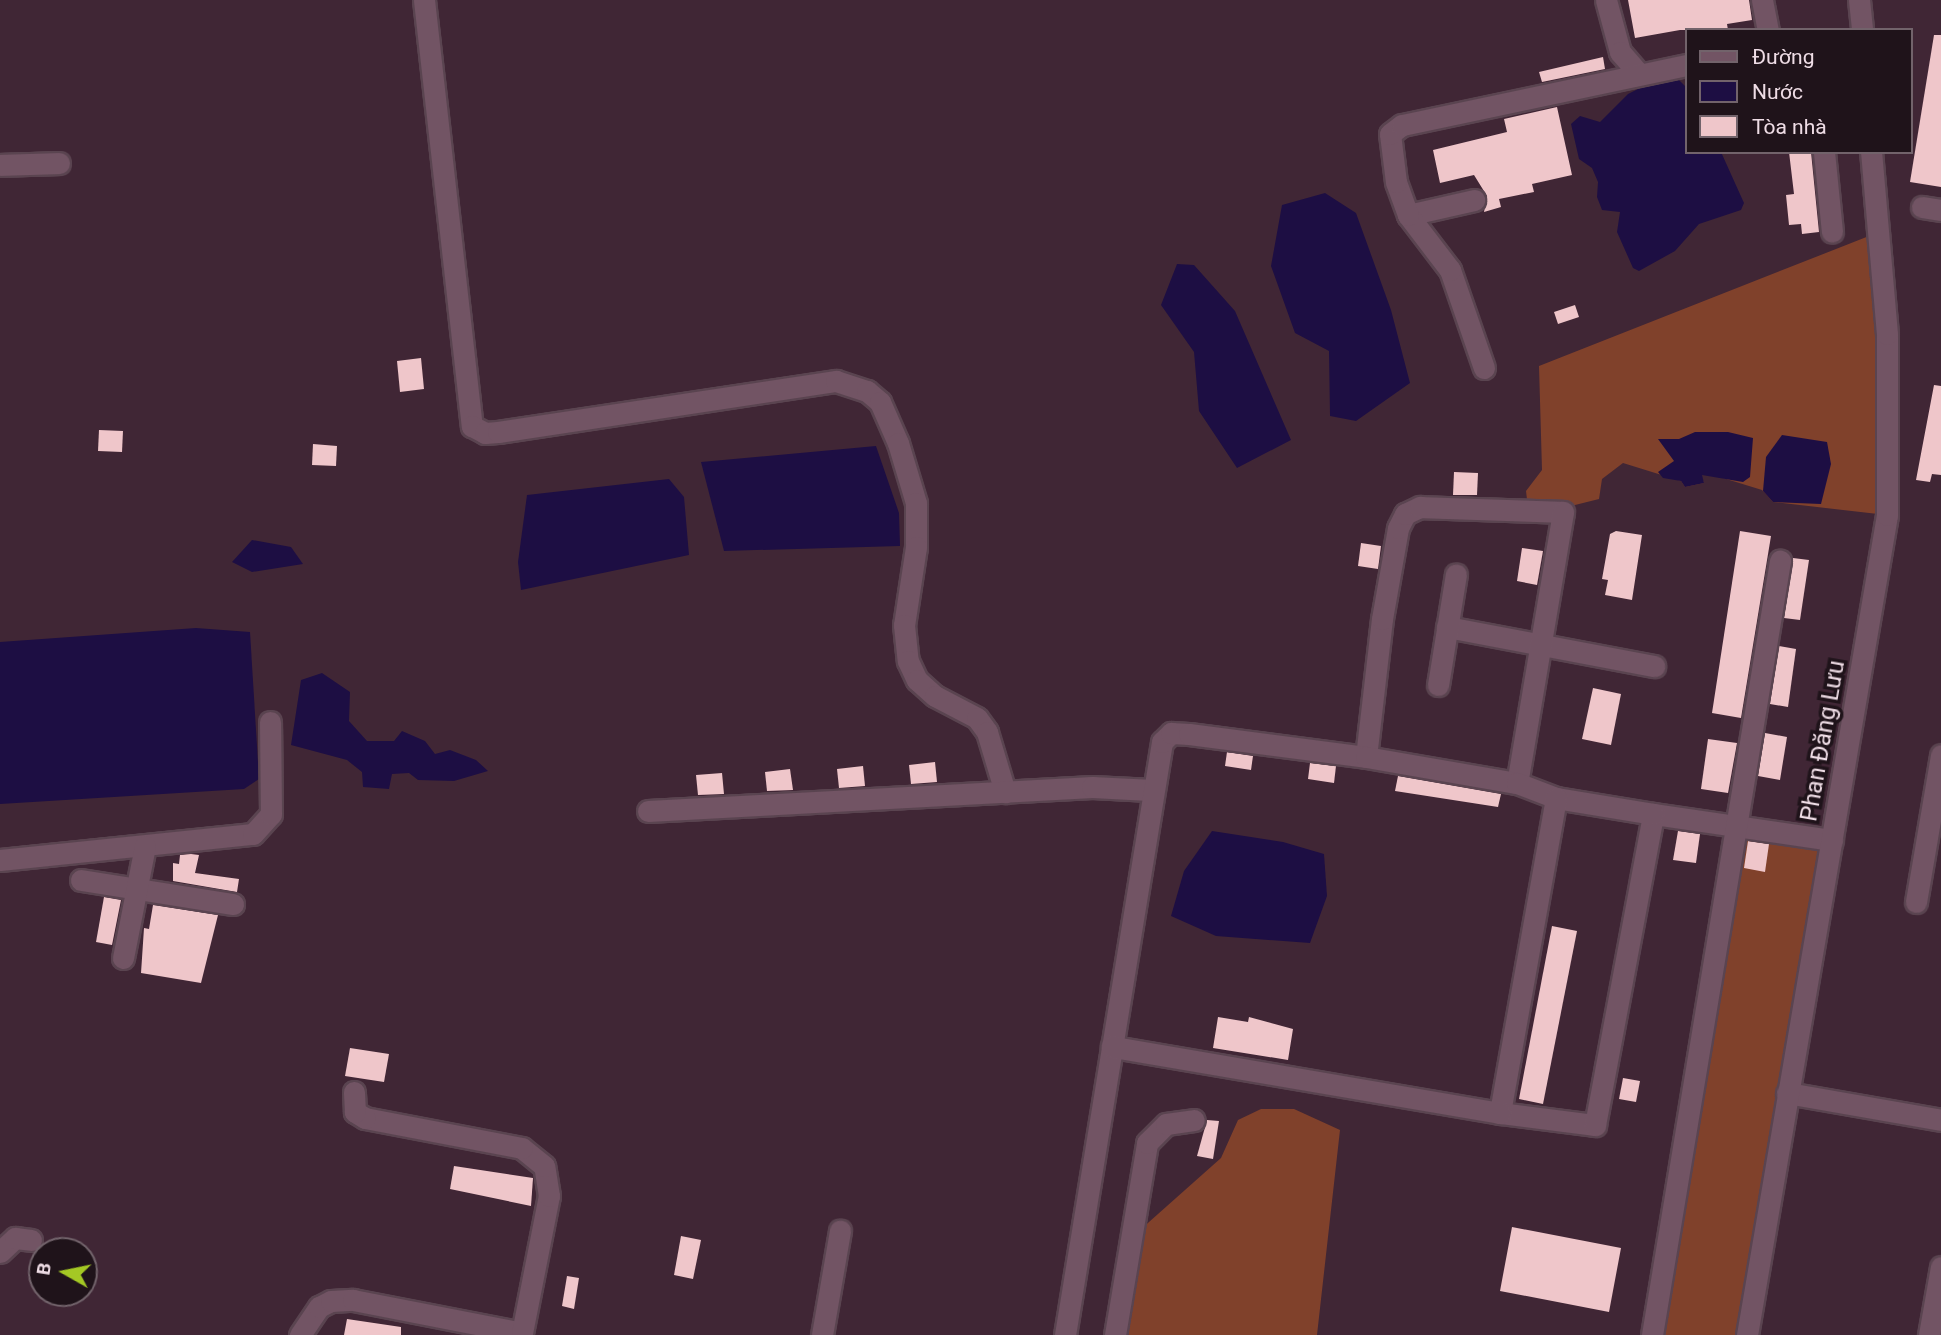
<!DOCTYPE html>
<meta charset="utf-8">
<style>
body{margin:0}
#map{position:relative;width:1941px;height:1335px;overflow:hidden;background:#402635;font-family:Roboto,sans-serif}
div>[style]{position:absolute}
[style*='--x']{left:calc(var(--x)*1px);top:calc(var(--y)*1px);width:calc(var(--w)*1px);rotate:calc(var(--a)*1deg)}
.forest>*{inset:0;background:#80412b}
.water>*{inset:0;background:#1d0e43}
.building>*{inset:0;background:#efc6ca}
.roads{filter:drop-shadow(2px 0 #5a4450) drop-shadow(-2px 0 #5a4450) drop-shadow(0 2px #5a4450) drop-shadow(0 -2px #5a4450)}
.minor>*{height:21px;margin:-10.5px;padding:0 10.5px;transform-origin:10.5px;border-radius:10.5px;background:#725464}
span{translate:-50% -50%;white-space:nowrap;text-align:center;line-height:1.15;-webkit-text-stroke:7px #1f131a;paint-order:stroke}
.street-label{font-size:24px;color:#eedce5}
.legend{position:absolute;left:1685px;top:28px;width:228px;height:126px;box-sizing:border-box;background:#1f131a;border:2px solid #72636b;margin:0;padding:9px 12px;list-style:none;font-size:21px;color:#eedce5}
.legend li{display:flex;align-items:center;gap:14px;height:35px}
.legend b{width:35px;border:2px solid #72636b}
.north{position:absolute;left:28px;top:1237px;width:70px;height:70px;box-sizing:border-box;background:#1f131a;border:2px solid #72636b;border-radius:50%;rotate:279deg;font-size:19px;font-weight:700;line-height:28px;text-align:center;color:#eedce5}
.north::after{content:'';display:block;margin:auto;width:24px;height:32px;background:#a4c824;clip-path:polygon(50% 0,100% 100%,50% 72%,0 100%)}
</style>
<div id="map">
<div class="forest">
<div style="clip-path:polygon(1869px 236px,1878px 337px,1878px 514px,1773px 502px,1762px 490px,1710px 474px,1701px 475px,1704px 483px,1685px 487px,1681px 481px,1623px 463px,1602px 479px,1599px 499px,1563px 508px,1528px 508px,1526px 491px,1542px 470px,1539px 366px)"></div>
<div style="clip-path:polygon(1740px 830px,1821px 843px,1737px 1335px,1655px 1335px)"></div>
<div style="clip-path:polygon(1261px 1109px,1294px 1109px,1340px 1130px,1317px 1335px,1129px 1335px,1119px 1325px,1131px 1238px,1221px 1158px,1238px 1120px)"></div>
</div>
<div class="water">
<div style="clip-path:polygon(1678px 79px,1687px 88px,1687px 152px,1721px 152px,1744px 203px,1741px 210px,1699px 224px,1675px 251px,1639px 271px,1633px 268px,1617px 232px,1620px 212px,1602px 210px,1597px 197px,1598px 182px,1592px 168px,1579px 159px,1571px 124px,1580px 116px,1600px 122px,1628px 94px,1656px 80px)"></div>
<div style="clip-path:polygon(1325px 193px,1356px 213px,1391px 310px,1410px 383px,1356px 421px,1330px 416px,1329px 351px,1295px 333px,1271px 266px,1282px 205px)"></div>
<div style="clip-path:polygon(1177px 264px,1194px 265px,1235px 311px,1291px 440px,1237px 468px,1199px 411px,1194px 352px,1161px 305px)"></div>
<div style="clip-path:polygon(1695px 432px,1728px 432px,1753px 438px,1750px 477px,1743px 482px,1702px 475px,1704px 483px,1685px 487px,1681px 481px,1663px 478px,1658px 472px,1674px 461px,1658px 439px,1679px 439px)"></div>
<div style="clip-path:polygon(1782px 435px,1827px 442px,1831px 464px,1821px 504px,1773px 502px,1763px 491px,1766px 457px)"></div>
<div style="clip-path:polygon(876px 446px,899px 513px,900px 546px,724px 551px,701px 462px)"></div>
<div style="clip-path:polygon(669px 479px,684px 497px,689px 555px,521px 590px,518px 562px,527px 495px)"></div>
<div style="clip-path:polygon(252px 540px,291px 547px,303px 564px,252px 572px,232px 562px)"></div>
<div style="clip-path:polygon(196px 628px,250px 632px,259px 779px,244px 789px,0 804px,0 642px)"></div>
<div style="clip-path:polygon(322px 673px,350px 692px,349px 721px,367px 741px,394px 741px,402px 731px,425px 741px,435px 754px,450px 750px,476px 760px,488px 771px,454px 781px,418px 780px,409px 773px,392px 774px,389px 789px,363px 787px,362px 772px,347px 760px,291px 745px,301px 680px)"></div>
<div style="clip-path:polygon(1212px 831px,1283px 842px,1324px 854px,1327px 896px,1310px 943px,1216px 936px,1171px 916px,1184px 871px)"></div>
</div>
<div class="building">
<div style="clip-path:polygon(1628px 0,1749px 0,1752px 20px,1727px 24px,1728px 30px,1680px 30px,1635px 38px)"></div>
<div style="clip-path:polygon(1934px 35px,1941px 35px,1941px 187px,1910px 182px)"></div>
<div style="clip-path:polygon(1603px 57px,1605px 69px,1542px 82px,1539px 72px)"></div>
<div style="clip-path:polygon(1557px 107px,1572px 175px,1532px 184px,1534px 192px,1499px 199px,1501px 207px,1484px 212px,1487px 196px,1474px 175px,1440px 183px,1433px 150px,1507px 132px,1504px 119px)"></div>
<div style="clip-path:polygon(1789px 152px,1811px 152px,1819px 232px,1802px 234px,1801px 224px,1789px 225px,1786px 195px,1794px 194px)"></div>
<div style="clip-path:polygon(1575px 305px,1579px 317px,1558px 324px,1554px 312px)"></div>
<div style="clip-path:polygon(421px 358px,424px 389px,400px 392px,397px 361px)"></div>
<div style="clip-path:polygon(1934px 385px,1941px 386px,1941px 475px,1932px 474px,1930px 482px,1916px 480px)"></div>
<div style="clip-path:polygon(99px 430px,123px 431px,122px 452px,98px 451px)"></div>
<div style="clip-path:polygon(313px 444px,337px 446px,336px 466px,312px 465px)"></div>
<div style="clip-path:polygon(1454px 472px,1478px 473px,1477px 495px,1453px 495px)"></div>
<div style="clip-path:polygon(1616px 531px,1642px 535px,1632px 600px,1605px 595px,1608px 580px,1602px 579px,1610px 534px)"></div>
<div style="clip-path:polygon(1740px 531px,1771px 536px,1741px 718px,1712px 713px)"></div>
<div style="clip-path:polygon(1361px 543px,1381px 546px,1378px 569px,1358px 566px)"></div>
<div style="clip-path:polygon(1522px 548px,1543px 551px,1537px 585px,1517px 581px)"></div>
<div style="clip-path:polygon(1793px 558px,1809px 560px,1800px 620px,1784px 618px)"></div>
<div style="clip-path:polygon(1779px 646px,1796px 649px,1788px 707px,1770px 704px)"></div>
<div style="clip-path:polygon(1593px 688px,1621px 694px,1611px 745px,1582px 739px)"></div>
<div style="clip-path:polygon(1765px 733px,1787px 737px,1780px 780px,1758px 776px)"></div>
<div style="clip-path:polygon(1708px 739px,1737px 743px,1728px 793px,1701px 789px)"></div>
<div style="clip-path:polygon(1227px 752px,1253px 756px,1251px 770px,1225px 766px)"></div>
<div style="clip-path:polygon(935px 762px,937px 782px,911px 784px,909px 765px)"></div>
<div style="clip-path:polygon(1310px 763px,1336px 766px,1334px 783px,1308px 779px)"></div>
<div style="clip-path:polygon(863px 766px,865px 786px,839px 788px,837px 769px)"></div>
<div style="clip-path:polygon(790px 769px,793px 790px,767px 791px,765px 772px)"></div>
<div style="clip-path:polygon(722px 773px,724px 794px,698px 795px,696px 775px)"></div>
<div style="clip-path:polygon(1398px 776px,1501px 794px,1498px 807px,1395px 791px)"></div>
<div style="clip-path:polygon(1678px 831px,1700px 834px,1696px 863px,1673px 860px)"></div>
<div style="clip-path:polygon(1748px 841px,1769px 844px,1765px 872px,1744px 868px)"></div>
<div style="clip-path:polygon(191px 854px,199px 855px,195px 873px,239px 879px,237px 892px,173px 881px,173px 863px,179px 864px,180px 855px)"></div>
<div style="clip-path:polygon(104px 897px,121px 900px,112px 945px,96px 942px)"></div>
<div style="clip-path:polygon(153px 905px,218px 915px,201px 983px,141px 973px,144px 928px,149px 929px)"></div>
<div style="clip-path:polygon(1552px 926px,1577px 931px,1543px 1104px,1519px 1099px)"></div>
<div style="clip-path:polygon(1218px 1017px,1248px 1022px,1249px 1017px,1293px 1029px,1288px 1060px,1213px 1048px)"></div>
<div style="clip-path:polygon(350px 1048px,389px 1054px,384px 1082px,345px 1076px)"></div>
<div style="clip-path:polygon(1623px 1078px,1640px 1081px,1636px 1102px,1619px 1099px)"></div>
<div style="clip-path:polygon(1207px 1120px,1219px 1121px,1213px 1159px,1197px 1156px)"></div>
<div style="clip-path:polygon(454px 1166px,533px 1178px,531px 1206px,450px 1189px)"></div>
<div style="clip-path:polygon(1512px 1227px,1621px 1248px,1609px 1312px,1500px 1291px)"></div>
<div style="clip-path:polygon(681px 1236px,701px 1240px,693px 1279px,674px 1275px)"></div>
<div style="clip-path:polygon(567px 1276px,579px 1278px,574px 1309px,562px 1306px)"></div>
<div style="clip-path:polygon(347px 1319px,401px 1327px,401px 1335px,344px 1335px)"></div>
</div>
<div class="roads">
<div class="minor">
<div style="--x:424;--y:0;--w:429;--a:83.6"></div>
<div style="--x:472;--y:426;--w:15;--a:28"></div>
<div style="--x:485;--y:433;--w:13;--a:-4"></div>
<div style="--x:498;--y:432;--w:342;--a:-8.6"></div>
<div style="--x:836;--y:381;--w:33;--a:18"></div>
<div style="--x:867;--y:391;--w:17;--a:40"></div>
<div style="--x:880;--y:402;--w:45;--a:66.3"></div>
<div style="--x:898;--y:443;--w:63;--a:73.3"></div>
<div style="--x:916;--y:503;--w:44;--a:90"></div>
<div style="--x:916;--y:547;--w:79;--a:98.7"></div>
<div style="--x:904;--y:625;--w:36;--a:84"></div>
<div style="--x:908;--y:661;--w:21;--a:65"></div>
<div style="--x:917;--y:680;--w:24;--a:42"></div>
<div style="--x:935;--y:696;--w:47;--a:27.6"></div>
<div style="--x:977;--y:718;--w:17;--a:54"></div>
<div style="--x:987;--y:732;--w:63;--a:73.3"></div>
<div style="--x:1606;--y:0;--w:54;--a:74.9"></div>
<div style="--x:1620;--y:52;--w:28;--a:49"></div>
<div style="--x:1762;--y:0;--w:31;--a:79"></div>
<div style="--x:1859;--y:0;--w:30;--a:84"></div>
<div style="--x:1824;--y:152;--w:80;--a:84.3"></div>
<div style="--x:0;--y:165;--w:59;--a:-1.9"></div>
<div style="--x:1922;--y:207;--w:19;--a:9"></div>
<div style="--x:1408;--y:215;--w:68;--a:-12.8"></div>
<div style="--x:1484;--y:368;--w:104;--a:-109.1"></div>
<div style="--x:1450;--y:270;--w:69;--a:-127.4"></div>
<div style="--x:1408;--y:215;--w:35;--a:-110"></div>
<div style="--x:1396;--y:182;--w:48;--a:-97.1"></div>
<div style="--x:1390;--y:134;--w:15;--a:-37"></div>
<div style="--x:1402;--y:125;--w:291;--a:-11.9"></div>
<div style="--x:1447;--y:627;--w:211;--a:10.7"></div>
<div style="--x:1438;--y:685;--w:112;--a:-80.8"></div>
<div style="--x:1366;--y:757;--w:139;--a:-83.4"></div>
<div style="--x:1382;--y:619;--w:92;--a:-80"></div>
<div style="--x:1398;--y:528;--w:16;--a:-63"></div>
<div style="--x:1405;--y:514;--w:17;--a:-25"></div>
<div style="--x:1420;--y:507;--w:143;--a:2"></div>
<div style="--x:1563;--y:512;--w:275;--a:99.6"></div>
<div style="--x:648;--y:811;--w:445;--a:-3.1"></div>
<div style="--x:1092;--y:787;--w:59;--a:2.9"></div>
<div style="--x:1653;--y:814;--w:181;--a:8.3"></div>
<div style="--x:0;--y:860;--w:254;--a:-5.9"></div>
<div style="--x:253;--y:834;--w:27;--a:-48"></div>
<div style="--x:271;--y:814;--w:92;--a:-90.6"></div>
<div style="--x:81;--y:880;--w:154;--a:9"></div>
<div style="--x:1916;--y:902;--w:149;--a:-80.3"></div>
<div style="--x:123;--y:958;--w:114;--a:-78.9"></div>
<div style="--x:1787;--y:1093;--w:156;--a:9.9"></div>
<div style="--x:1500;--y:1113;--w:96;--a:7.2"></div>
<div style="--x:1595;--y:1125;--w:316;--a:-79.4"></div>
<div style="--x:1653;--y:814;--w:98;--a:-170.6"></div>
<div style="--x:0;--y:1252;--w:21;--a:-43"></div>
<div style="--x:15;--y:1238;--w:16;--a:7"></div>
<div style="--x:300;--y:1335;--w:34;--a:-56"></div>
<div style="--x:319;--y:1307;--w:13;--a:-27"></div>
<div style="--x:331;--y:1301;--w:22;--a:-3"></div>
<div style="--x:353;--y:1300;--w:172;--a:11"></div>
<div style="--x:522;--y:1333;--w:140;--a:-78.9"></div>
<div style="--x:549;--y:1196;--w:30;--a:-99"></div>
<div style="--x:544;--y:1166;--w:28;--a:-141"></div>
<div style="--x:522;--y:1148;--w:160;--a:-169.2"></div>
<div style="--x:365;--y:1118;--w:12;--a:-149"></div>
<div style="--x:355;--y:1112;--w:20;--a:-93"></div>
<div style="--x:822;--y:1335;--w:106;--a:-80.2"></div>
<div style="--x:1065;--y:1335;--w:601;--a:-80.71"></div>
<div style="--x:1162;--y:742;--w:13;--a:-45"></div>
<div style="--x:1171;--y:733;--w:18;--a:3"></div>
<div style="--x:1189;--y:734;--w:178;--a:7.4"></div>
<div style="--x:1366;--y:757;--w:153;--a:9.8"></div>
<div style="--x:1517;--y:783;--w:42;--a:21"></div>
<div style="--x:1556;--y:798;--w:320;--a:100.1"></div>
<div style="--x:1500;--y:1113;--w:394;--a:-170.3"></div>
<div style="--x:1115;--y:1335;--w:195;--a:-80.5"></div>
<div style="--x:1147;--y:1143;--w:27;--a:-45"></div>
<div style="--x:1166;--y:1124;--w:28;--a:-8"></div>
<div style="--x:1652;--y:1335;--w:785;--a:-80.61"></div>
<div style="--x:1747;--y:1335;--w:832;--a:-80.31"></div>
<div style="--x:1887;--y:515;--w:181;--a:-90"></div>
<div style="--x:1887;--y:334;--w:183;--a:-95"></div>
<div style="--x:1929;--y:1335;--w:69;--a:-80"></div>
</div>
</div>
<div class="street-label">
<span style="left:1823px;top:741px;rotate:-80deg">Phan Đăng Lưu</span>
</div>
<ul class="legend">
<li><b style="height:9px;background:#725464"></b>Đường</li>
<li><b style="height:19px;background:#1d0e43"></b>Nước</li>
<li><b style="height:19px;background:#efc6ca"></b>Tòa nhà</li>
</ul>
<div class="north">B</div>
</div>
